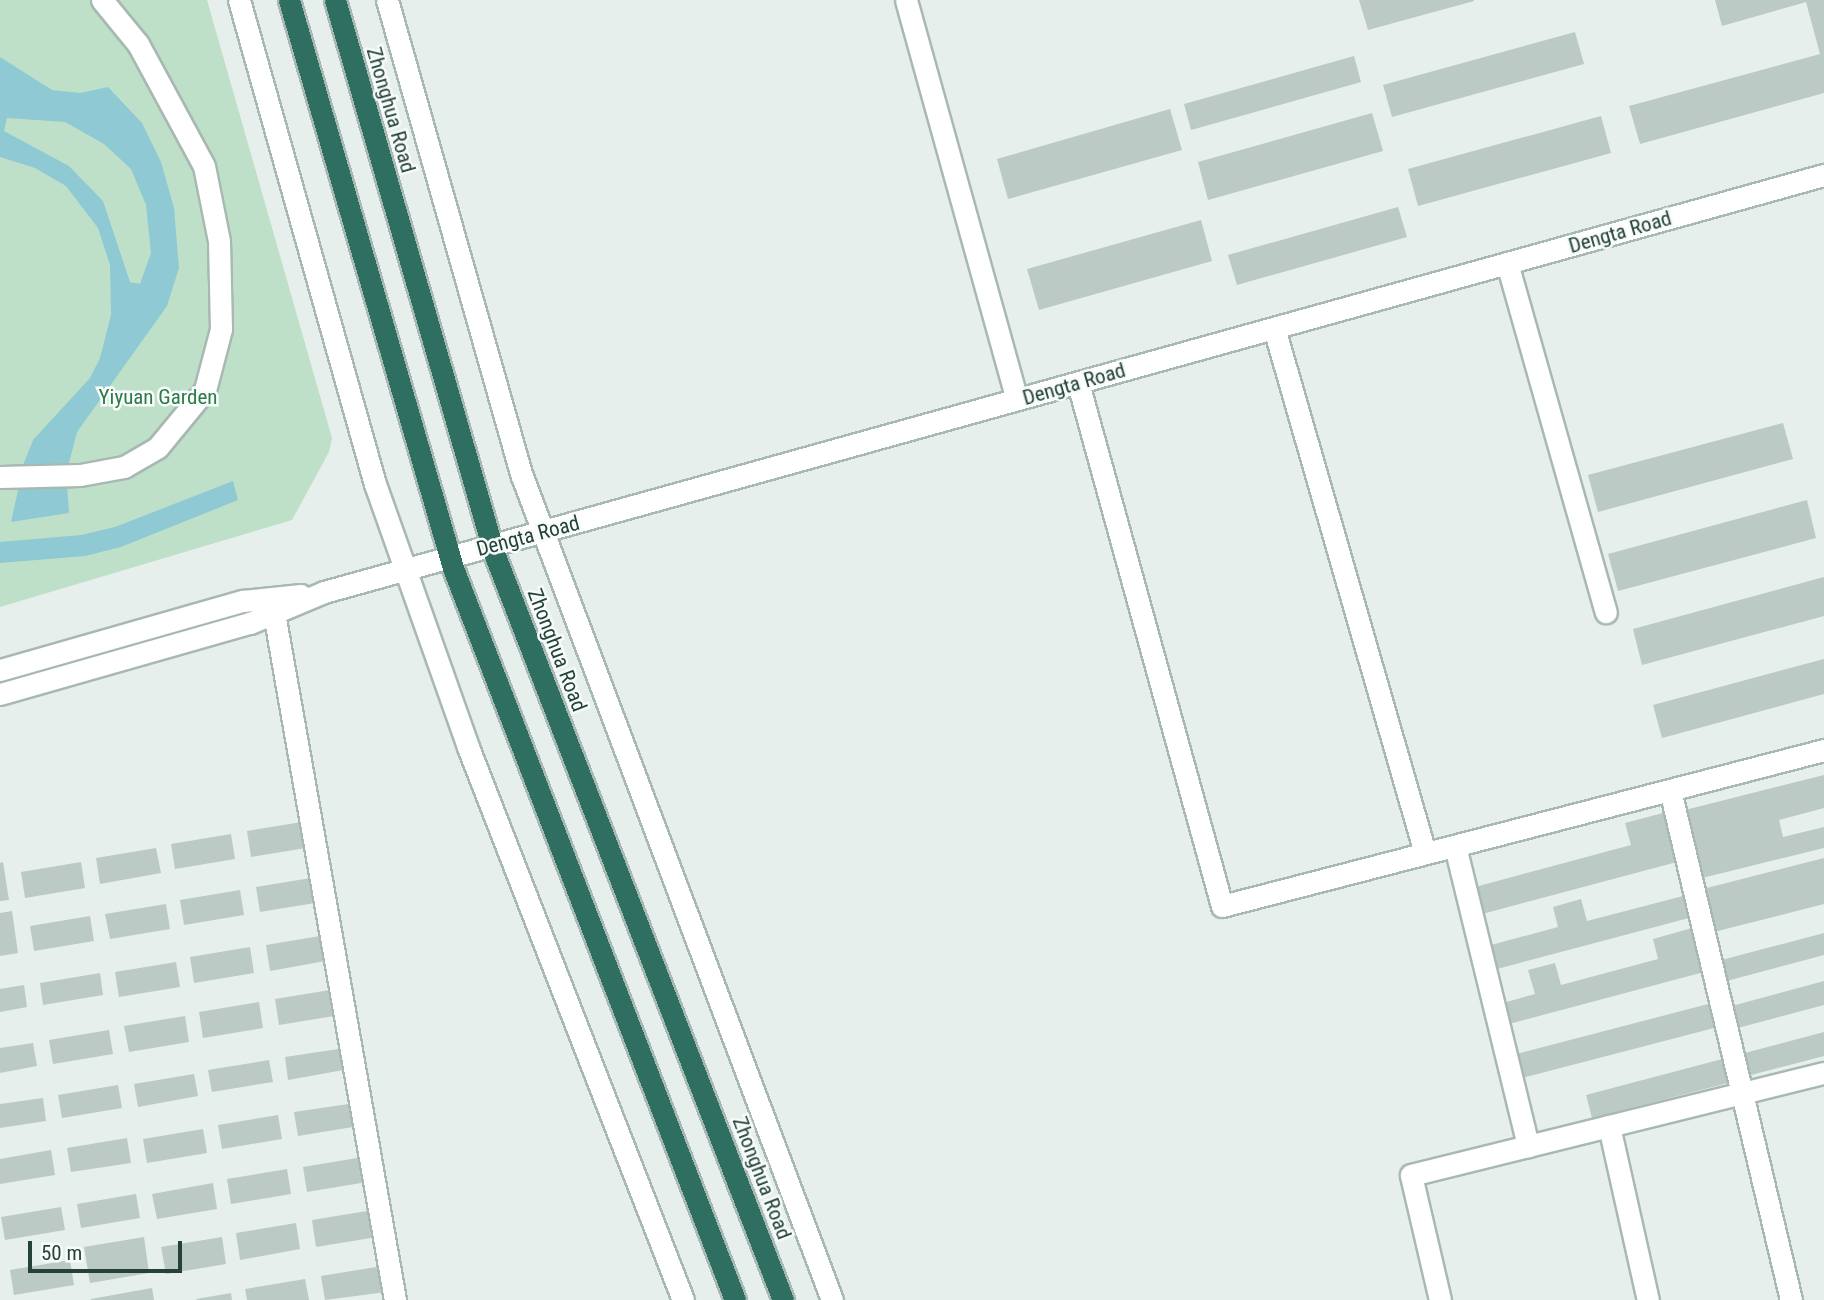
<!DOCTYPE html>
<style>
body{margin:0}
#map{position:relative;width:1824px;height:1300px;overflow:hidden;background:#e6efeb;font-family:"Roboto Condensed",sans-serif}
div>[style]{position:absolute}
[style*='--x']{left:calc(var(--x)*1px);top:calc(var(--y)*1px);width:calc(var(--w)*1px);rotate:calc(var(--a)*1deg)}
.green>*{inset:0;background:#bfe0c8}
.water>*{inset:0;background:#8ec9d4}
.building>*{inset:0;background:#bbcac4}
.roads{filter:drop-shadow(2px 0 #a8b8b2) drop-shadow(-2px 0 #a8b8b2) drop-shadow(0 2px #a8b8b2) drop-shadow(0 -2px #a8b8b2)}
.minor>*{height:21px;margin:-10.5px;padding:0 10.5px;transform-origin:10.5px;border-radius:10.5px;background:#fff}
.highway>*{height:21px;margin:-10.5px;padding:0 10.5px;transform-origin:10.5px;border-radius:10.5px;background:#2f6f62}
span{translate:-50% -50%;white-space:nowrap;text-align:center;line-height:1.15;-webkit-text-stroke:5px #f7fbf9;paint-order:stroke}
.street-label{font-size:21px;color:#24423a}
.park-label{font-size:21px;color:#2d7a4b}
.scale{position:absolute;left:28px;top:1241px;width:154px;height:32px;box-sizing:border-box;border:4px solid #24423a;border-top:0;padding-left:9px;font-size:21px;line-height:24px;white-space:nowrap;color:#24423a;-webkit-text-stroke:5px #f7fbf9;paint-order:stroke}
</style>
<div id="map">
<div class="green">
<div style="clip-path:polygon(0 0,207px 0,332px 438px,329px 452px,292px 520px,0 607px)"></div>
</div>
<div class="water">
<div style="clip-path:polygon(evenodd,0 57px,52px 90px,80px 93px,108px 87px,142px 123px,161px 162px,174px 208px,179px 268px,167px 306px,77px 432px,69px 463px,23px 465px,33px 440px,90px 378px,100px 358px,111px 315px,110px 265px,98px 228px,66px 186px,35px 168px,0 157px,0 57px,7px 118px,65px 122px,104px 144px,131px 169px,146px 205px,151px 253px,140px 284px,130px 282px,103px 201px,69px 166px,4px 131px,7px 118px)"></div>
<div style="clip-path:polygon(233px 481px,238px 500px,121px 547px,85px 556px,0 563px,0 542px,81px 535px,115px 527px)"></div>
<div style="clip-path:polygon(67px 484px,69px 513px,11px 522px,19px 486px)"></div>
</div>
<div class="building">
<div style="clip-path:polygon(1359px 0,1474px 0,1474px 1px,1368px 30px)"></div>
<div style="clip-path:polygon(1715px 0,1824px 0,1824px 93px,1640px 144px,1629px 106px,1820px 54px,1806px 2px,1722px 26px)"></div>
<div style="clip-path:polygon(1575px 32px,1584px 64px,1392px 117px,1383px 85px)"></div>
<div style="clip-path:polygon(1354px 56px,1361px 82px,1191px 130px,1184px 104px)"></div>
<div style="clip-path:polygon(1170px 109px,1182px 150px,1008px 199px,997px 159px)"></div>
<div style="clip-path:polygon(1372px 113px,1383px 151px,1208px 200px,1198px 162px)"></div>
<div style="clip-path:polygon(1601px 116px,1611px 153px,1418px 206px,1408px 169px)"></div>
<div style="clip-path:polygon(1398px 207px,1407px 237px,1237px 285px,1228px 255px)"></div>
<div style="clip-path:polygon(1201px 220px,1212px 261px,1039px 310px,1027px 269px)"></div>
<div style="clip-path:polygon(1783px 423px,1793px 459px,1598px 512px,1588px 475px)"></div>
<div style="clip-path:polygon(1807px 500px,1816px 538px,1618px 591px,1608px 554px)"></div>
<div style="clip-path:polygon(1824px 577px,1824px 616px,1642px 665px,1633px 629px)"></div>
<div style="clip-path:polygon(1824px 659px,1824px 694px,1662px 738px,1653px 705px)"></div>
<div style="clip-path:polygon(1824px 775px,1824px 808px,1779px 820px,1783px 837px,1824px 827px,1824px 848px,1702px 878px,1685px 810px)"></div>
<div style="clip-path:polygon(1663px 813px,1677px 862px,1482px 914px,1475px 887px,1631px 845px,1625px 823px)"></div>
<div style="clip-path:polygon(308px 821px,312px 847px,251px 857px,247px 831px)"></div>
<div style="clip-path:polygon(231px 834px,235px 859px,175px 869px,171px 844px)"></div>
<div style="clip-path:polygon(156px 848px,161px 873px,100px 884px,96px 858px)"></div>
<div style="clip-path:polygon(1824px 858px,1824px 904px,1710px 933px,1699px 890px)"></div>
<div style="clip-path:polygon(3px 862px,9px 900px,0 901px,0 863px)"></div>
<div style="clip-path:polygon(81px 862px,85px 888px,25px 898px,21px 872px)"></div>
<div style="clip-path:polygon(317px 877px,321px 902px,260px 912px,256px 887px)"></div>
<div style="clip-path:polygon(240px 890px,244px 915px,184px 925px,180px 900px)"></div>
<div style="clip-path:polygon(1683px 896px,1689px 918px,1497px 969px,1491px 945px,1558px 927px,1553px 907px,1581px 899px,1587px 921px)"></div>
<div style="clip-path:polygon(166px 904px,170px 929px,110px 939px,105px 914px)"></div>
<div style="clip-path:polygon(12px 911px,18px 953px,0 956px,0 913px)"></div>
<div style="clip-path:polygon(90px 916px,94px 941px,34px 951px,30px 926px)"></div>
<div style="clip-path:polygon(1692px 928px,1704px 972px,1509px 1024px,1503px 1003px,1535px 994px,1528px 970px,1555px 963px,1561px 985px,1658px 959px,1653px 939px)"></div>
<div style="clip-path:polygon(1824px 933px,1824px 955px,1723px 982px,1718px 961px)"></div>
<div style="clip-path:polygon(326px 935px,331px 960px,270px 971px,266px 945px)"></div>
<div style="clip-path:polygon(250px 947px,254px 973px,194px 983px,190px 957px)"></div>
<div style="clip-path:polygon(176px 962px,180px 987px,119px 997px,115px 972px)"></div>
<div style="clip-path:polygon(100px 973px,103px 995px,43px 1005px,40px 983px)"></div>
<div style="clip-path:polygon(1824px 981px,1824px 1005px,1734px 1029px,1728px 1007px)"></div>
<div style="clip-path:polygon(24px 985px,27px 1007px,0 1012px,0 989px)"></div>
<div style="clip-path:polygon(336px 989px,340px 1015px,279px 1025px,275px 999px)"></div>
<div style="clip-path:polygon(259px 1002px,263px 1028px,203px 1038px,199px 1012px)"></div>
<div style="clip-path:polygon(1712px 1003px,1718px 1027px,1522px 1078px,1516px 1054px)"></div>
<div style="clip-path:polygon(185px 1016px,189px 1042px,129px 1052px,124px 1026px)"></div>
<div style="clip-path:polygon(109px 1030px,113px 1054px,53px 1064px,49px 1040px)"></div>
<div style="clip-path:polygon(1824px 1032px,1824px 1056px,1747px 1076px,1741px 1054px)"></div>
<div style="clip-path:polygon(33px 1043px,37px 1066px,0 1073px,0 1048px)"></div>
<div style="clip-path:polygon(345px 1048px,349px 1069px,288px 1080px,285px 1057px)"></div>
<div style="clip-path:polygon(1726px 1058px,1732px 1082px,1592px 1118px,1586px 1095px)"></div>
<div style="clip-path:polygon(269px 1060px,273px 1082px,212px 1092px,208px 1070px)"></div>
<div style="clip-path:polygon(194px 1074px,198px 1096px,138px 1107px,134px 1084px)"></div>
<div style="clip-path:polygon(118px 1085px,122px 1108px,62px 1118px,58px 1095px)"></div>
<div style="clip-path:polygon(43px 1098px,46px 1121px,0 1128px,0 1104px)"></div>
<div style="clip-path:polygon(355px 1103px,359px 1126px,298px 1136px,294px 1112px)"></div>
<div style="clip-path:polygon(278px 1115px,282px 1139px,222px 1149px,218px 1125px)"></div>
<div style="clip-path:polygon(203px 1129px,207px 1153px,147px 1163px,143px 1139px)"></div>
<div style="clip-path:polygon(127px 1138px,131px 1163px,71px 1172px,67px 1148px)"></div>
<div style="clip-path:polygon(51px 1150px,55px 1175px,0 1184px,0 1159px)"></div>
<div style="clip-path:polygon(363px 1157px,367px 1182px,307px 1192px,303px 1167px)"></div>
<div style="clip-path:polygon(287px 1169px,291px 1194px,231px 1204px,227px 1179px)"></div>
<div style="clip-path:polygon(213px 1183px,217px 1209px,157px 1219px,152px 1194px)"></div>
<div style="clip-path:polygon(136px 1194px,140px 1218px,81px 1228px,77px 1204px)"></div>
<div style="clip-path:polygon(61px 1207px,65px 1230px,5px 1240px,1px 1217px)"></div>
<div style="clip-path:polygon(373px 1210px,377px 1237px,316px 1247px,312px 1220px)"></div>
<div style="clip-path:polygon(296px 1223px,300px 1249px,240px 1260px,236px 1233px)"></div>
<div style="clip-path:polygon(144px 1237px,149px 1273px,90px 1283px,84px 1247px)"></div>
<div style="clip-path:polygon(222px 1237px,226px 1264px,166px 1274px,161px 1247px)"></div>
<div style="clip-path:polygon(70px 1260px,74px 1285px,14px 1295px,10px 1270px)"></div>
<div style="clip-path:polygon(382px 1266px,386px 1292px,325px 1300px,321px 1276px)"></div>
<div style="clip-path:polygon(305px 1279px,309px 1300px,247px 1300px,245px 1289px)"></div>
<div style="clip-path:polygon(152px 1288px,154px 1300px,91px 1300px,91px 1299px)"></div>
<div style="clip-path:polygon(231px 1293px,232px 1300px,197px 1300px,196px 1299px)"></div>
</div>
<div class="roads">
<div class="minor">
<div style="--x:239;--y:0;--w:503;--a:74.31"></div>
<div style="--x:375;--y:484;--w:279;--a:70.5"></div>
<div style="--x:468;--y:747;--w:593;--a:68.75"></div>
<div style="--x:387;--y:0;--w:495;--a:74.2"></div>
<div style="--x:522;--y:476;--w:880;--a:69.38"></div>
<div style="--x:906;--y:0;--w:414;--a:74.5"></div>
<div style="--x:1507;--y:263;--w:363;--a:74.2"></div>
<div style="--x:1274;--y:328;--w:546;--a:73.95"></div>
<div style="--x:1078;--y:383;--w:542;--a:74.61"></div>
<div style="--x:1222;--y:906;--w:622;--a:-14.53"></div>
<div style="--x:0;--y:477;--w:80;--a:-1.4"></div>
<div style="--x:80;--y:475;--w:45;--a:-10.3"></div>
<div style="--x:124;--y:467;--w:39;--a:-30"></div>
<div style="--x:158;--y:447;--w:74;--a:-50.5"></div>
<div style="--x:205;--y:390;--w:63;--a:-75.3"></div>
<div style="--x:221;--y:329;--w:88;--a:-91.3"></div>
<div style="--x:219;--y:241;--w:76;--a:-101.3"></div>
<div style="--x:204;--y:166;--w:139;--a:-118.4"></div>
<div style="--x:138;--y:44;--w:57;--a:-129.3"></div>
<div style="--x:274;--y:613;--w:698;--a:80.01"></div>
<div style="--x:0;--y:670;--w:253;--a:-15.9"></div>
<div style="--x:243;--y:601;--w:58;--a:-5.9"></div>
<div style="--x:0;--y:694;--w:260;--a:-15.9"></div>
<div style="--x:250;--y:623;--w:80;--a:-22.7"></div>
<div style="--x:324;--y:592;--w:1557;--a:-15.54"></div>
<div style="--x:1670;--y:790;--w:524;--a:76.65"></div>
<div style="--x:1455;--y:846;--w:309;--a:76.3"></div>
<div style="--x:1609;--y:1126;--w:178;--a:77.4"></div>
<div style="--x:1440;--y:1300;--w:128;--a:-103.1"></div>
<div style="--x:1411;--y:1175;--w:425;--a:-13.9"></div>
</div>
<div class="highway">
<div style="--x:289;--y:0;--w:591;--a:73.89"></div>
<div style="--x:453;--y:568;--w:784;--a:68.93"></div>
<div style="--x:335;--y:0;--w:575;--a:73.96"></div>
<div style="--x:494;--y:553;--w:801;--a:68.85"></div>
</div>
</div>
<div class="street-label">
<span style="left:391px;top:110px;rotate:74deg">Zhonghua Road</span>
<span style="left:1620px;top:232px;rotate:-16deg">Dengta Road</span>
<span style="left:1074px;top:384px;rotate:-16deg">Dengta Road</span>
<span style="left:528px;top:536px;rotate:-15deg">Dengta Road</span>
<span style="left:557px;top:650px;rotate:69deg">Zhonghua Road</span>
<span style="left:762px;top:1178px;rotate:69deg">Zhonghua Road</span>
</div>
<div class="park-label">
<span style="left:158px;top:397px">Yiyuan Garden</span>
</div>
<div class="scale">50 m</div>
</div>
